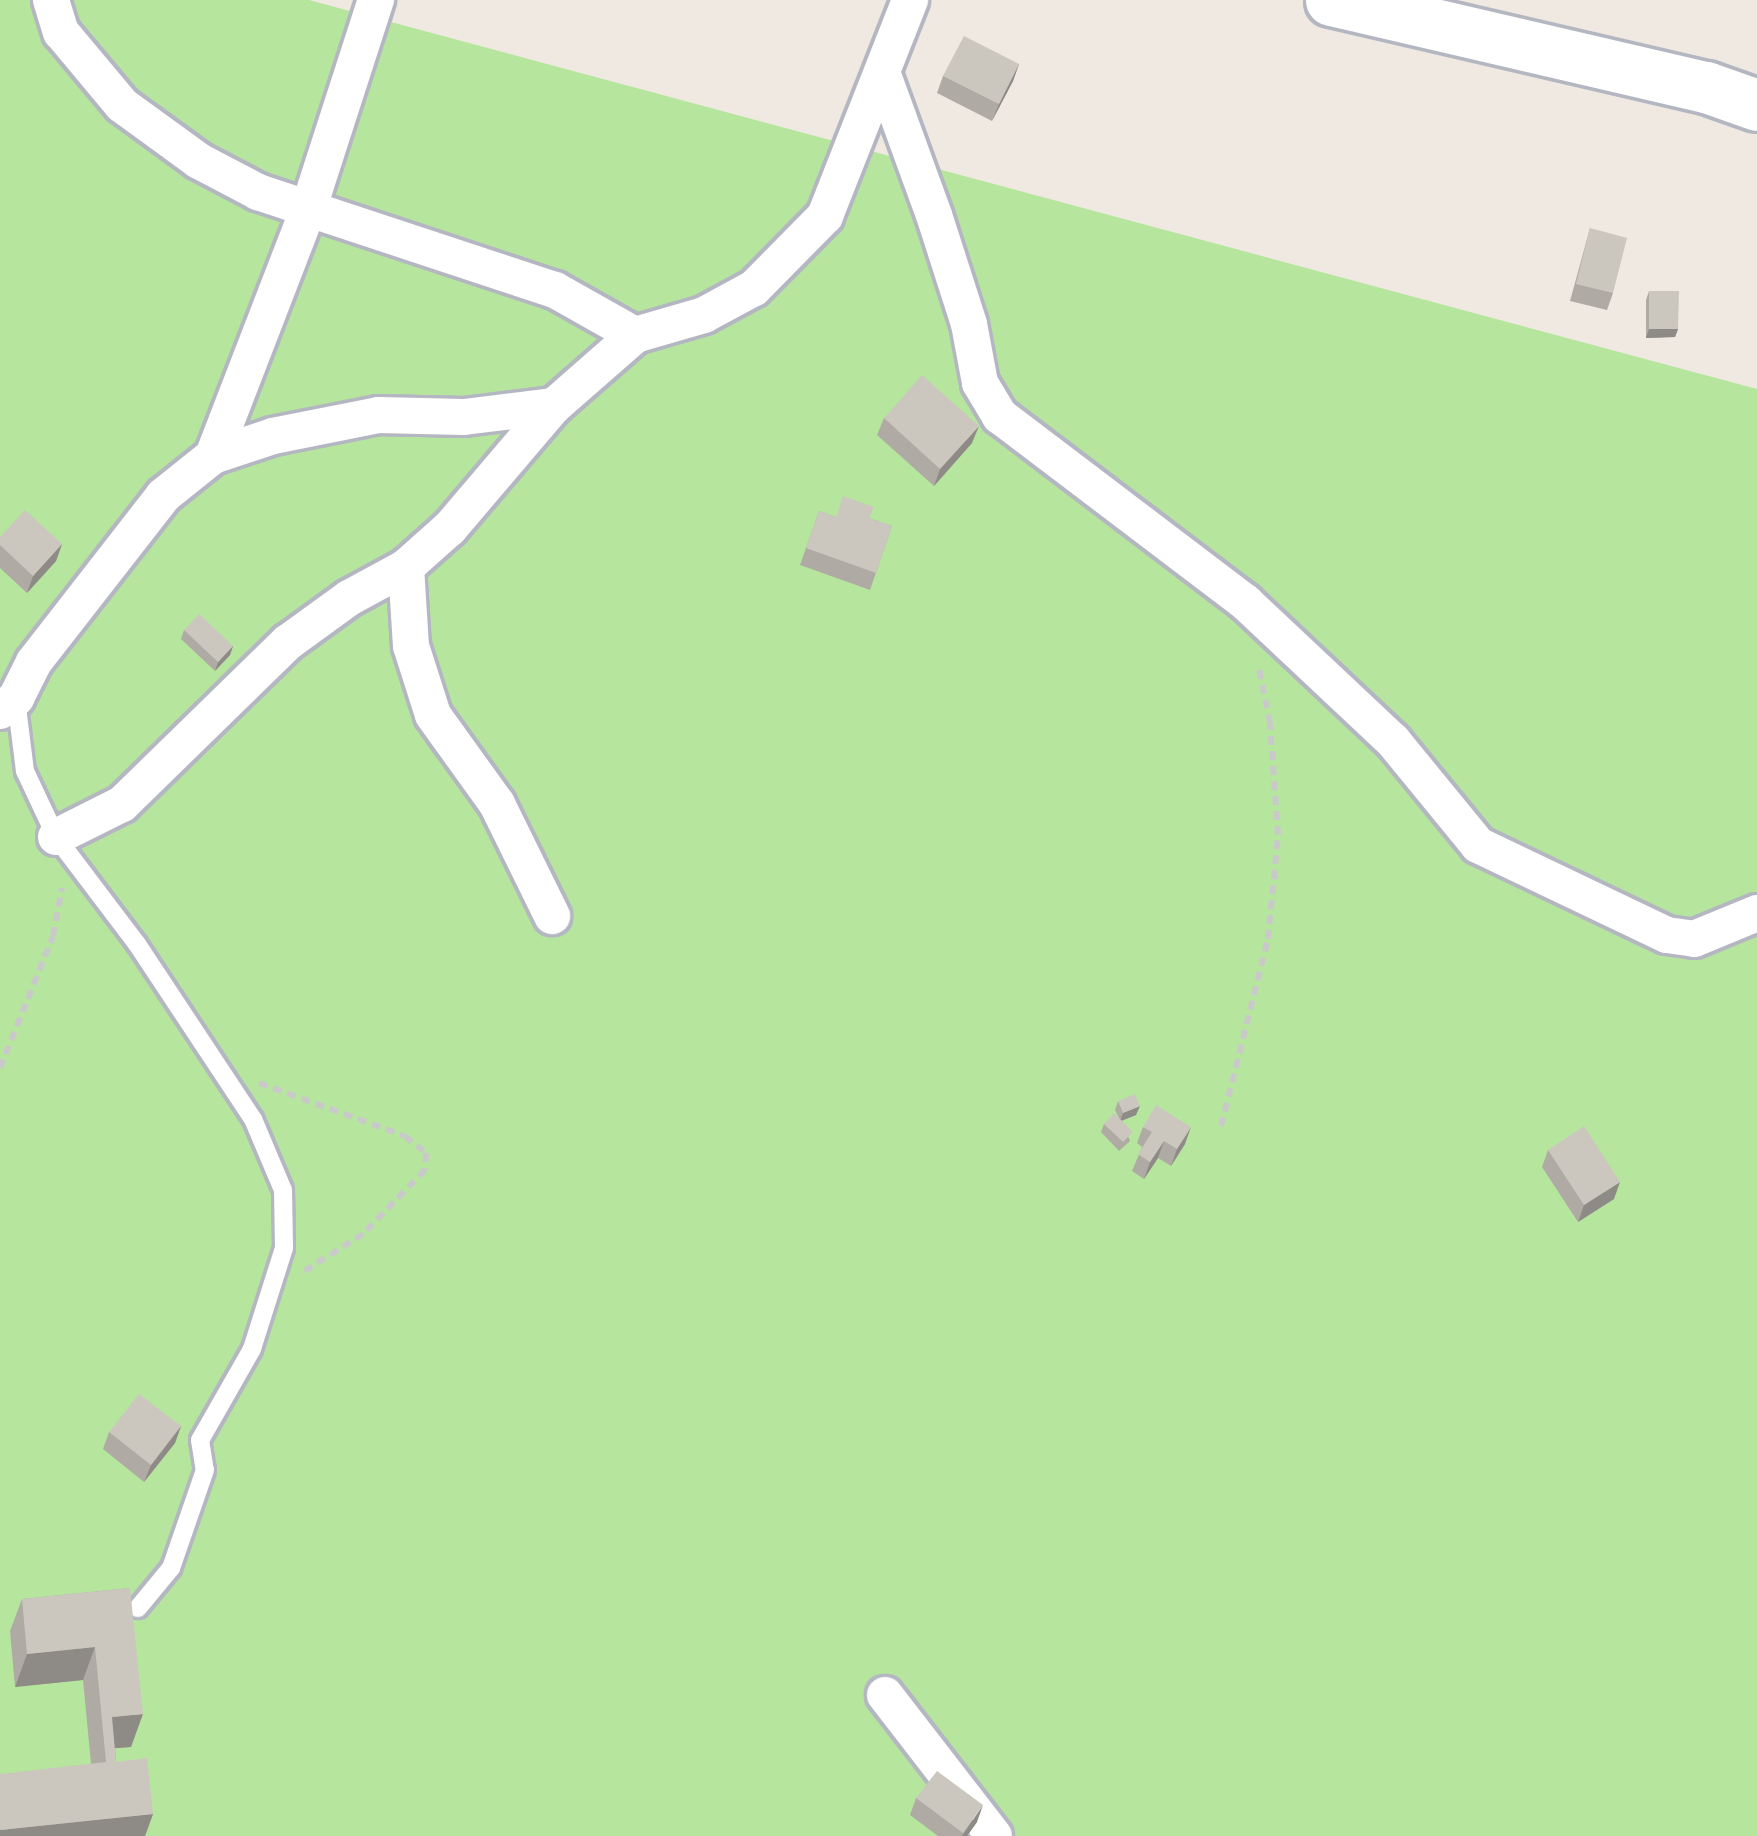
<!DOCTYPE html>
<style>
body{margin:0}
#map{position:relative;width:1757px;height:1836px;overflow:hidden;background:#efe9e1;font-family:Ubuntu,sans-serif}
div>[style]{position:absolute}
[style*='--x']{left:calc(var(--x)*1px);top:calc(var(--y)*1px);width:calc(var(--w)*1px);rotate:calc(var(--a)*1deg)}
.green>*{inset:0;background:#b6e59e}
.path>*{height:6px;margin-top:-3px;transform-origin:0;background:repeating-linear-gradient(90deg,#c9c9c9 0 9px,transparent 0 15px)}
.roads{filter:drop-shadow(3px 0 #b4b7c1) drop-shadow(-3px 0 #b4b7c1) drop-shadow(0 3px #b4b7c1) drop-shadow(0 -3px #b4b7c1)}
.lane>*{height:18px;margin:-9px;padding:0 9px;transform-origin:9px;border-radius:9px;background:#fff}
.street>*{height:36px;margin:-18px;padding:0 18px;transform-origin:18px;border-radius:18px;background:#fff}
.secondary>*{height:51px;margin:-25.5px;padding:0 25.5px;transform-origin:25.5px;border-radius:25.5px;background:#fff}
.wall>*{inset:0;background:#afaba4}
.shaded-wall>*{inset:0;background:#8e8b86}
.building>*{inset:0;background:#cbc7bf}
span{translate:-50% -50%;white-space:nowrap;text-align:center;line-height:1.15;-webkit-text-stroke:9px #fff;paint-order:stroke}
</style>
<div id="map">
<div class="green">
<div style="clip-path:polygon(0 0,309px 0,1757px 389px,1757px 1836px,0 1836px)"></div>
</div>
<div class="path">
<div style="--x:0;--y:1068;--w:142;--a:-68.1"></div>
<div style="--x:53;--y:936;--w:49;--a:-79.4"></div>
<div style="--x:259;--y:1083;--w:155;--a:20"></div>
<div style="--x:405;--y:1136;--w:27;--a:39"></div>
<div style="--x:426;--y:1153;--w:17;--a:93"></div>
<div style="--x:425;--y:1170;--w:89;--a:134.1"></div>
<div style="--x:363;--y:1234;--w:71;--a:147.7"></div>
<div style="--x:1221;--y:1126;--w:193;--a:-75.9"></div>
<div style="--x:1268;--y:939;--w:104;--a:-84.5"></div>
<div style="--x:1278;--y:835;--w:112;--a:-94.1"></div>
<div style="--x:1270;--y:723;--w:60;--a:-101.5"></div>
</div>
<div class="roads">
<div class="lane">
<div style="--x:16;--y:699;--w:73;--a:82.9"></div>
<div style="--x:25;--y:771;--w:73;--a:64.8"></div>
<div style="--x:56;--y:837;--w:134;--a:52.9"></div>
<div style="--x:137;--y:944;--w:210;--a:56.5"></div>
<div style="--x:253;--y:1119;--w:77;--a:67.1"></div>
<div style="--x:283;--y:1190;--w:58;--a:89"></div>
<div style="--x:284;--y:1248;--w:106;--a:107.6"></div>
<div style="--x:252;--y:1349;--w:105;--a:119.7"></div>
<div style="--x:200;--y:1440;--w:30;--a:81"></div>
<div style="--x:205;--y:1470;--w:104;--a:109.1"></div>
<div style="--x:171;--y:1568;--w:52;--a:129.5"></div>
</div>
<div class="street">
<div style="--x:51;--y:0;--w:34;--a:73"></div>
<div style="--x:61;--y:32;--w:95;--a:50.1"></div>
<div style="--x:122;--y:105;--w:95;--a:36"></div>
<div style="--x:199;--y:161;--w:67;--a:27.7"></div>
<div style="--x:258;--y:192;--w:313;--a:18.3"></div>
<div style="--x:555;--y:290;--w:92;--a:29.4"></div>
<div style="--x:883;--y:75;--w:149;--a:70"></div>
<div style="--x:934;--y:215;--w:114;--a:72.2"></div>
<div style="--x:969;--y:324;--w:60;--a:79.4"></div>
<div style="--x:980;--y:383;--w:39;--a:59"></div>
<div style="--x:1000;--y:416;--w:308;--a:37.2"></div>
<div style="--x:1245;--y:602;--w:203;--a:43.2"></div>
<div style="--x:1393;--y:741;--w:134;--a:50.7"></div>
<div style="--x:1478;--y:845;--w:209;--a:25.5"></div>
<div style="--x:1667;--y:935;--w:27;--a:8"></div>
<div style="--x:1694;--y:939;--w:68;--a:-22.4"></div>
<div style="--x:213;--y:456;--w:267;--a:-68.9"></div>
<div style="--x:309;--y:207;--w:218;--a:-72.1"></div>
<div style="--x:406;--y:567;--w:79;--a:86.4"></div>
<div style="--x:411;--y:646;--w:72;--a:72.3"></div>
<div style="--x:433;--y:715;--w:110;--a:54.3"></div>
<div style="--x:497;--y:804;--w:125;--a:63.8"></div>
<div style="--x:0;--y:711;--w:21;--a:-39"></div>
<div style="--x:16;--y:698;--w:40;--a:-63.4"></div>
<div style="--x:34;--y:662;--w:210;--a:-52.1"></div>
<div style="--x:163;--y:496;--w:64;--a:-38.7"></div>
<div style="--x:213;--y:456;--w:63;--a:-18.4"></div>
<div style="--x:273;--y:436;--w:107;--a:-11.3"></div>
<div style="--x:378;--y:415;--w:86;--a:1.3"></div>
<div style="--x:464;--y:417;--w:91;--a:-7"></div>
<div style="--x:554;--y:406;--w:108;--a:-41.2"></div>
<div style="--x:635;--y:335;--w:72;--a:-16.2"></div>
<div style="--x:704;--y:315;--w:57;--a:-28.4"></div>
<div style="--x:754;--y:288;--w:101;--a:-45.4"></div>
<div style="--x:825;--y:216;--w:232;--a:-68.5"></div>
<div style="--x:56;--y:837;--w:74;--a:-26.6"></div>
<div style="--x:122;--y:804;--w:231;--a:-44.3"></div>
<div style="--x:287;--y:643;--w:77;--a:-36"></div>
<div style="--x:349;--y:598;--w:65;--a:-28.5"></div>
<div style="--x:406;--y:567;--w:59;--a:-41.6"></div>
<div style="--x:450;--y:528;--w:160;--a:-49.6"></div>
<div style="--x:885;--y:1695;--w:178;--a:52.3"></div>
</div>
<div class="secondary">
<div style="--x:1331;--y:0;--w:385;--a:13.1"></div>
<div style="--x:1706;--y:87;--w:54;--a:19.4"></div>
</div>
</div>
<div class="wall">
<div style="clip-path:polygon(1019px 64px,1013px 81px,992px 121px,937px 93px,943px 76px)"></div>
<div style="clip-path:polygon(1590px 228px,1613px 293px,1607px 310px,1570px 301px)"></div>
<div style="clip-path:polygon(1649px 291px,1678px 329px,1675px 337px,1646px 338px,1646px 300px)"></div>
<div style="clip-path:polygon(884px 418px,972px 443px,934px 486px,877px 435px)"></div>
<div style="clip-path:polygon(819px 511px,836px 517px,869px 518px,892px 526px,870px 590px,800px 565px)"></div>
<div style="clip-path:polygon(0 537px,62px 544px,56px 561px,27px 593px,0 568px)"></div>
<div style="clip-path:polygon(184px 630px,233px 646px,230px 655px,215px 671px,181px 639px)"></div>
<div style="clip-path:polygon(1118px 1101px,1136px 1115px,1122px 1121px,1130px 1141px,1119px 1151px,1101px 1132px,1104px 1124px,1119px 1118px,1115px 1110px)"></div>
<div style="clip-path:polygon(1143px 1127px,1185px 1144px,1171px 1166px,1158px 1158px,1144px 1179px,1132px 1171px,1142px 1147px,1137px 1143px)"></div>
<div style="clip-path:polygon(1548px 1150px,1614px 1199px,1578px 1222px,1542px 1167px)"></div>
<div style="clip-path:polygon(181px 1426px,175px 1443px,144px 1482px,103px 1449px,109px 1432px)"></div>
<div style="clip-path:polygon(130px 1588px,131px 1747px,115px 1748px,116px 1762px,153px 1814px,145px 1836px,0 1836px,91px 1764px,83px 1680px,15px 1687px,10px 1631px,22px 1599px)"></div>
<div style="clip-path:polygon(916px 1798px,977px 1822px,967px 1836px,938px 1836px,910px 1815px)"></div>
</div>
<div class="shaded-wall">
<div style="clip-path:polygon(1019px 64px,1013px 81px,992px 121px,999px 104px)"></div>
<div style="clip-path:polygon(1649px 329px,1678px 329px,1675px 337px,1646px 338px)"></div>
<div style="clip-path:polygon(979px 426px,972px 443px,934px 486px,940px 469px)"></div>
<div style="clip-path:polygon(62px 544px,56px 561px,27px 593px,33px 576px)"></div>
<div style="clip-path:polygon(233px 646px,230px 655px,215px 671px,218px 662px)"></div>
<div style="clip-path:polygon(1140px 1106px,1136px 1115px,1120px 1121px,1123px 1113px)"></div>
<div style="clip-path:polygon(1191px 1127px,1185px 1144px,1171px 1166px,1177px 1149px)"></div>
<div style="clip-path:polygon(1164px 1141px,1158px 1158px,1144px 1179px,1150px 1162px)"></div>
<div style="clip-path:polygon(1620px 1182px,1614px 1199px,1578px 1222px,1584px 1205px)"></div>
<div style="clip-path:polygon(181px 1426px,175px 1443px,144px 1482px,151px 1465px)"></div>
<div style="clip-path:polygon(95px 1647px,83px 1680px,15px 1687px,27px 1654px)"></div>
<div style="clip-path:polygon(143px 1714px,131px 1747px,105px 1749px,112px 1717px)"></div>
<div style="clip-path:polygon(983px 1805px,977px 1822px,967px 1836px,962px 1836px)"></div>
<div style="clip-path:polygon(153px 1814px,145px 1836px,0 1836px,0 1830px)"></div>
</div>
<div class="building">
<div style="clip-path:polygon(964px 36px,1019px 64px,999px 104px,943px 76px)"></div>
<div style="clip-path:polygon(1590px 228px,1627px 238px,1613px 293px,1576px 284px)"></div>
<div style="clip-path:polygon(1649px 291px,1679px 291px,1678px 329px,1649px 329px)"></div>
<div style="clip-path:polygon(922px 375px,979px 426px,940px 469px,884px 418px)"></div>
<div style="clip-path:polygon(843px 496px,874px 507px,869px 518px,892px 526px,876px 573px,806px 548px,819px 511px,836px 517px)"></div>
<div style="clip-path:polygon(25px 510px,62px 544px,33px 576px,0 545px,0 537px)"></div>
<div style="clip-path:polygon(199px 614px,233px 646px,218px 662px,184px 630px)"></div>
<div style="clip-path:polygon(1135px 1094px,1140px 1106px,1123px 1113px,1118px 1101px)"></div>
<div style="clip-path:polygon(1156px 1105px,1191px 1127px,1177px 1149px,1164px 1141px,1150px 1162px,1138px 1154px,1152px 1132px,1143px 1127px)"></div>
<div style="clip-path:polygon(1114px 1113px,1133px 1132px,1123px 1142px,1104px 1124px)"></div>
<div style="clip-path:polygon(1584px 1126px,1620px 1182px,1584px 1205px,1548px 1150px)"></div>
<div style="clip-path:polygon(139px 1394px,181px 1426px,151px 1465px,109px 1432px)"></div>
<div style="clip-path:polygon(130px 1588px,143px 1714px,112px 1717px,116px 1762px,147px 1758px,153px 1814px,0 1830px,0 1774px,106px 1762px,95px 1647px,27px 1654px,22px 1599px)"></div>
<div style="clip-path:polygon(937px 1771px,983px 1805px,963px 1833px,916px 1798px)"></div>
</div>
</div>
